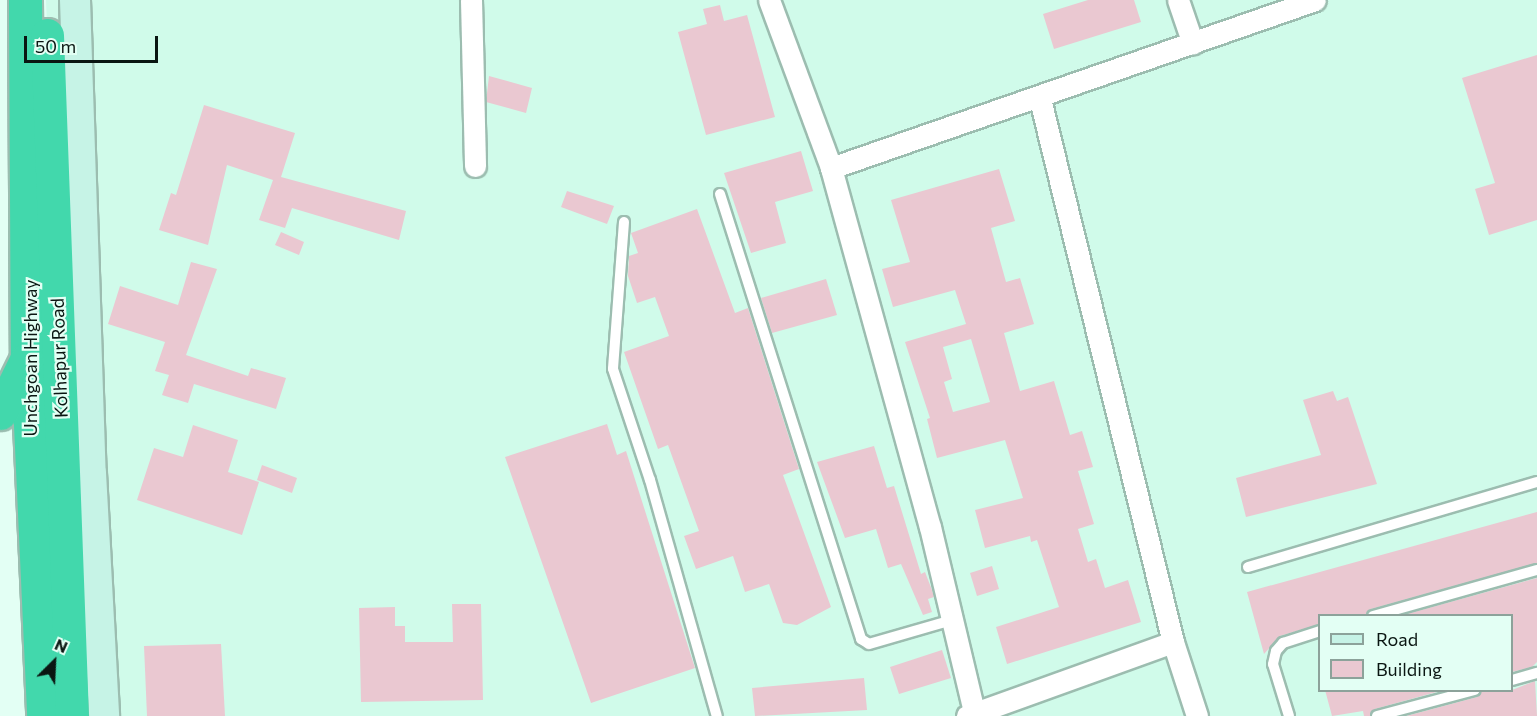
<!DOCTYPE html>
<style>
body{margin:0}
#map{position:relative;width:1537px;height:716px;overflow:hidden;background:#e3fff4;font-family:Commissioner,sans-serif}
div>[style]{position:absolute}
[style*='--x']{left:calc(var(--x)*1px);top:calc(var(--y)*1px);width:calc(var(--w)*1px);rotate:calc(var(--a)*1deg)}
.built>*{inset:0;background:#d0fbea}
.building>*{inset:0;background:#eac8d1}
.roads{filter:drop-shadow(2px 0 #9cbdb0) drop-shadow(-2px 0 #9cbdb0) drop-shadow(0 2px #9cbdb0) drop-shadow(0 -2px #9cbdb0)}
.lane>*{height:10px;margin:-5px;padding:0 5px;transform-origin:5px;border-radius:5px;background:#fff}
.street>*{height:21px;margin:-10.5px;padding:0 10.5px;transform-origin:10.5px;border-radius:10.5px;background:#fff}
.secondary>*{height:30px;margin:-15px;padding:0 15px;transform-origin:15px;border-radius:15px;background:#c6f3e6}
.highway>*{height:33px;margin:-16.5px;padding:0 16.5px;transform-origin:16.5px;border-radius:16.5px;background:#42d8ac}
span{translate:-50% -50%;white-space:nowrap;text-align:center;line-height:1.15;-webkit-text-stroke:4.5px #e3fff4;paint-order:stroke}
.street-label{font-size:18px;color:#0a1612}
.legend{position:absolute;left:1318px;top:614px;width:195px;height:78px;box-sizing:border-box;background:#e3fff4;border:2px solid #8ca29a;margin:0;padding:8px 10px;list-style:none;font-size:18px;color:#0a1612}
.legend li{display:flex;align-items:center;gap:12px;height:30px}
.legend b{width:30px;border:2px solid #8ca29a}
.north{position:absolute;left:24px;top:632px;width:60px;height:60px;-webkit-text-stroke:4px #e3fff4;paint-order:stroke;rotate:24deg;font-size:16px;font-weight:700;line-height:24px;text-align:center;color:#0a1612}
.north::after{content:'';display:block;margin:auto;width:21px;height:27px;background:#0a1612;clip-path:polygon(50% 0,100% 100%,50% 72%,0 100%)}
.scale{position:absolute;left:24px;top:36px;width:134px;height:27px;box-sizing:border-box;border:3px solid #0a1612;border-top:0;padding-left:8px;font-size:18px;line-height:21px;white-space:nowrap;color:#0a1612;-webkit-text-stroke:4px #e3fff4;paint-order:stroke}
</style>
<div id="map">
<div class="built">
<div style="clip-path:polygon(evenodd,46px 0,1537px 0,1537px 716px,73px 716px,46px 0,1320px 616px,1512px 616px,1512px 690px,1320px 690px,1320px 616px)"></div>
</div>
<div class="building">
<div style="clip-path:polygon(1088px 0,1134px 0,1141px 22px,1054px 49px,1043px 14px)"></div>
<div style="clip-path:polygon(720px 5px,724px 21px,747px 15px,775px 117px,706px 135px,678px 32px,707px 24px,703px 9px)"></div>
<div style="clip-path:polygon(1537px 55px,1537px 220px,1489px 235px,1475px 189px,1495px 183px,1462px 78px)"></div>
<div style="clip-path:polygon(489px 76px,532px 88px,526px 113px,486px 102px)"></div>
<div style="clip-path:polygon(204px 105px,295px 133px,281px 177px,406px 211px,399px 240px,292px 208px,285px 228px,259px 220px,273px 180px,227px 165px,208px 245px,159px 230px,171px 193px,176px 195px)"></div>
<div style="clip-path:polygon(801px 151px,813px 191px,775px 202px,786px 243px,751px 253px,724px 173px)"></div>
<div style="clip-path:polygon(evenodd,999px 169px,1015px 221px,991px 228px,1006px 282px,1020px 278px,1034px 324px,1004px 333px,1020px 391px,1054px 381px,1070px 435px,1082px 431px,1093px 467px,1078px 471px,1094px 524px,1078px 529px,1088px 562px,1096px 559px,1105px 588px,1128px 580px,1141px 622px,1007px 664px,996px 627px,1059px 607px,1037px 540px,1031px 542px,1030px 536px,985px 548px,975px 510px,1023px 498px,1005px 440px,937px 458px,927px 419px,930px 418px,905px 342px,966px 324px,955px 290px,893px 307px,882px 269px,910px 262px,891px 200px,999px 169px,971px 339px,990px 402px,953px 412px,944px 382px,952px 379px,943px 347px,971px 339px)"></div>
<div style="clip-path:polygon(567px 191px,614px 206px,607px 224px,561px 207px)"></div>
<div style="clip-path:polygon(697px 209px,735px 313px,748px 308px,799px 469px,783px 475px,831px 607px,797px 625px,783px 623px,769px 584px,745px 592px,733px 556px,696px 569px,684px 536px,699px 531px,668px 445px,658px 449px,624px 352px,669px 336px,655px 297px,637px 303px,628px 276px,629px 256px,638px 253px,631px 233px)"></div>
<div style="clip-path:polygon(281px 232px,304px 242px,299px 255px,275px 245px)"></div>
<div style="clip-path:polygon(191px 262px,217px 269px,186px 355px,248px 376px,251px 368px,286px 378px,276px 409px,194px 384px,188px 403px,162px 395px,169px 375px,155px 371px,165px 342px,108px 324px,120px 286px,178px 305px)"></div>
<div style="clip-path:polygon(826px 279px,837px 315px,772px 333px,761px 298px)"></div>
<div style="clip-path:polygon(1333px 391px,1337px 401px,1348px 397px,1377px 484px,1246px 517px,1236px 478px,1321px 455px,1303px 400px)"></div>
<div style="clip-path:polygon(607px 424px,617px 455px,626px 451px,695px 668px,591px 703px,505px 457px)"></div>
<div style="clip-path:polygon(193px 425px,238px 440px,228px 472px,259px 482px,242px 535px,137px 500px,154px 448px,183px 457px)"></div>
<div style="clip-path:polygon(874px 446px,887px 488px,894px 486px,921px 574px,925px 572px,932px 590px,934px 597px,928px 599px,932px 612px,923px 615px,901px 564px,888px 568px,876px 529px,845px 538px,817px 462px)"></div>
<div style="clip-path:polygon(262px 465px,297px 478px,292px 493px,257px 480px)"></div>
<div style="clip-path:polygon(1537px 512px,1537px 563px,1371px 609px,1366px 615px,1320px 615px,1320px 624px,1280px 636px,1264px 654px,1247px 592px)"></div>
<div style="clip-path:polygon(992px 566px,999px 589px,977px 596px,970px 573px)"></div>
<div style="clip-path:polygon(1537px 578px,1537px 662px,1532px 667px,1512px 672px,1512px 615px,1403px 615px)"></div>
<div style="clip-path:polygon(452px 604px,481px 604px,483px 700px,361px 702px,359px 608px,395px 607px,395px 626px,405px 626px,405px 642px,453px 642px)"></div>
<div style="clip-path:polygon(221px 644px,225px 716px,147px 716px,144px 646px)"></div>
<div style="clip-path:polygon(942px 650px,951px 678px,899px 694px,890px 667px)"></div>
<div style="clip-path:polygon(864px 678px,867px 710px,755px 716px,752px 688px)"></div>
<div style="clip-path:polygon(1535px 681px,1537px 716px,1406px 716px,1477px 697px,1482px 690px,1512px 690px)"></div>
<div style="clip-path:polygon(1325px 690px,1444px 690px,1375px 709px,1370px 716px,1364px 716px,1363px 711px,1332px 716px)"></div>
</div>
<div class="roads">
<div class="lane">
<div style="--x:720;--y:194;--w:467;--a:72.4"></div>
<div style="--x:861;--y:639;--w:9;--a:32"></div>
<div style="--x:869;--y:644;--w:86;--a:-16.1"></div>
<div style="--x:624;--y:222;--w:147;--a:94.3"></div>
<div style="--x:613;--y:369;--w:117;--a:71.6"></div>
<div style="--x:650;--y:480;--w:245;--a:74.2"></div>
<div style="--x:1248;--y:567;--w:301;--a:-16.4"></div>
<div style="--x:1373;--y:616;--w:170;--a:-15.7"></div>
<div style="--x:1512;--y:680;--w:26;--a:-16"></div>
<div style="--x:1289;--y:716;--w:54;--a:-107.1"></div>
<div style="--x:1273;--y:664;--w:13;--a:-77"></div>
<div style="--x:1276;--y:651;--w:11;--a:-49"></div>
<div style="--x:1283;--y:643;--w:39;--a:-18"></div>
<div style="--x:1377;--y:716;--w:101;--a:-14.9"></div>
</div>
<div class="street">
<div style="--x:471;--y:0;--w:166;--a:88.6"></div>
<div style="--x:769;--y:0;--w:179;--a:69.7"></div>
<div style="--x:831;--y:168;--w:372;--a:74.6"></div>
<div style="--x:930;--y:527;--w:194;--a:76.6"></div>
<div style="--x:1178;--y:0;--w:46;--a:71.2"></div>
<div style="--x:1040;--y:99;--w:559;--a:76.24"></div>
<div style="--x:1173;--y:642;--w:78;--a:72"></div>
<div style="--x:831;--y:168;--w:512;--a:-19.14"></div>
<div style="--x:967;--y:716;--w:219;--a:-19.8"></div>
</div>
<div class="secondary">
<div style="--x:75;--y:0;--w:473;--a:88.1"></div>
<div style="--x:91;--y:473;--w:243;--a:86.9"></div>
</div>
<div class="highway">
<div style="--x:25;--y:0;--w:358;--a:89.7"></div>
<div style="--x:27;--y:358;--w:358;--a:87.4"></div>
<div style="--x:47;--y:35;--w:681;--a:87.9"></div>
<div style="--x:0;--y:413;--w:59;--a:-63.9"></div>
</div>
</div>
<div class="street-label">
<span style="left:30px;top:358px;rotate:-90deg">Unchgoan Highway</span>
<span style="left:59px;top:358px;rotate:-92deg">Kolhapur Road</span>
</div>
<ul class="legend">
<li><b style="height:8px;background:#c6f3e6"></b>Road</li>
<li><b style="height:16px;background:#eac8d1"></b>Building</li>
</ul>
<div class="north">N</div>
<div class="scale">50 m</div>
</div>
